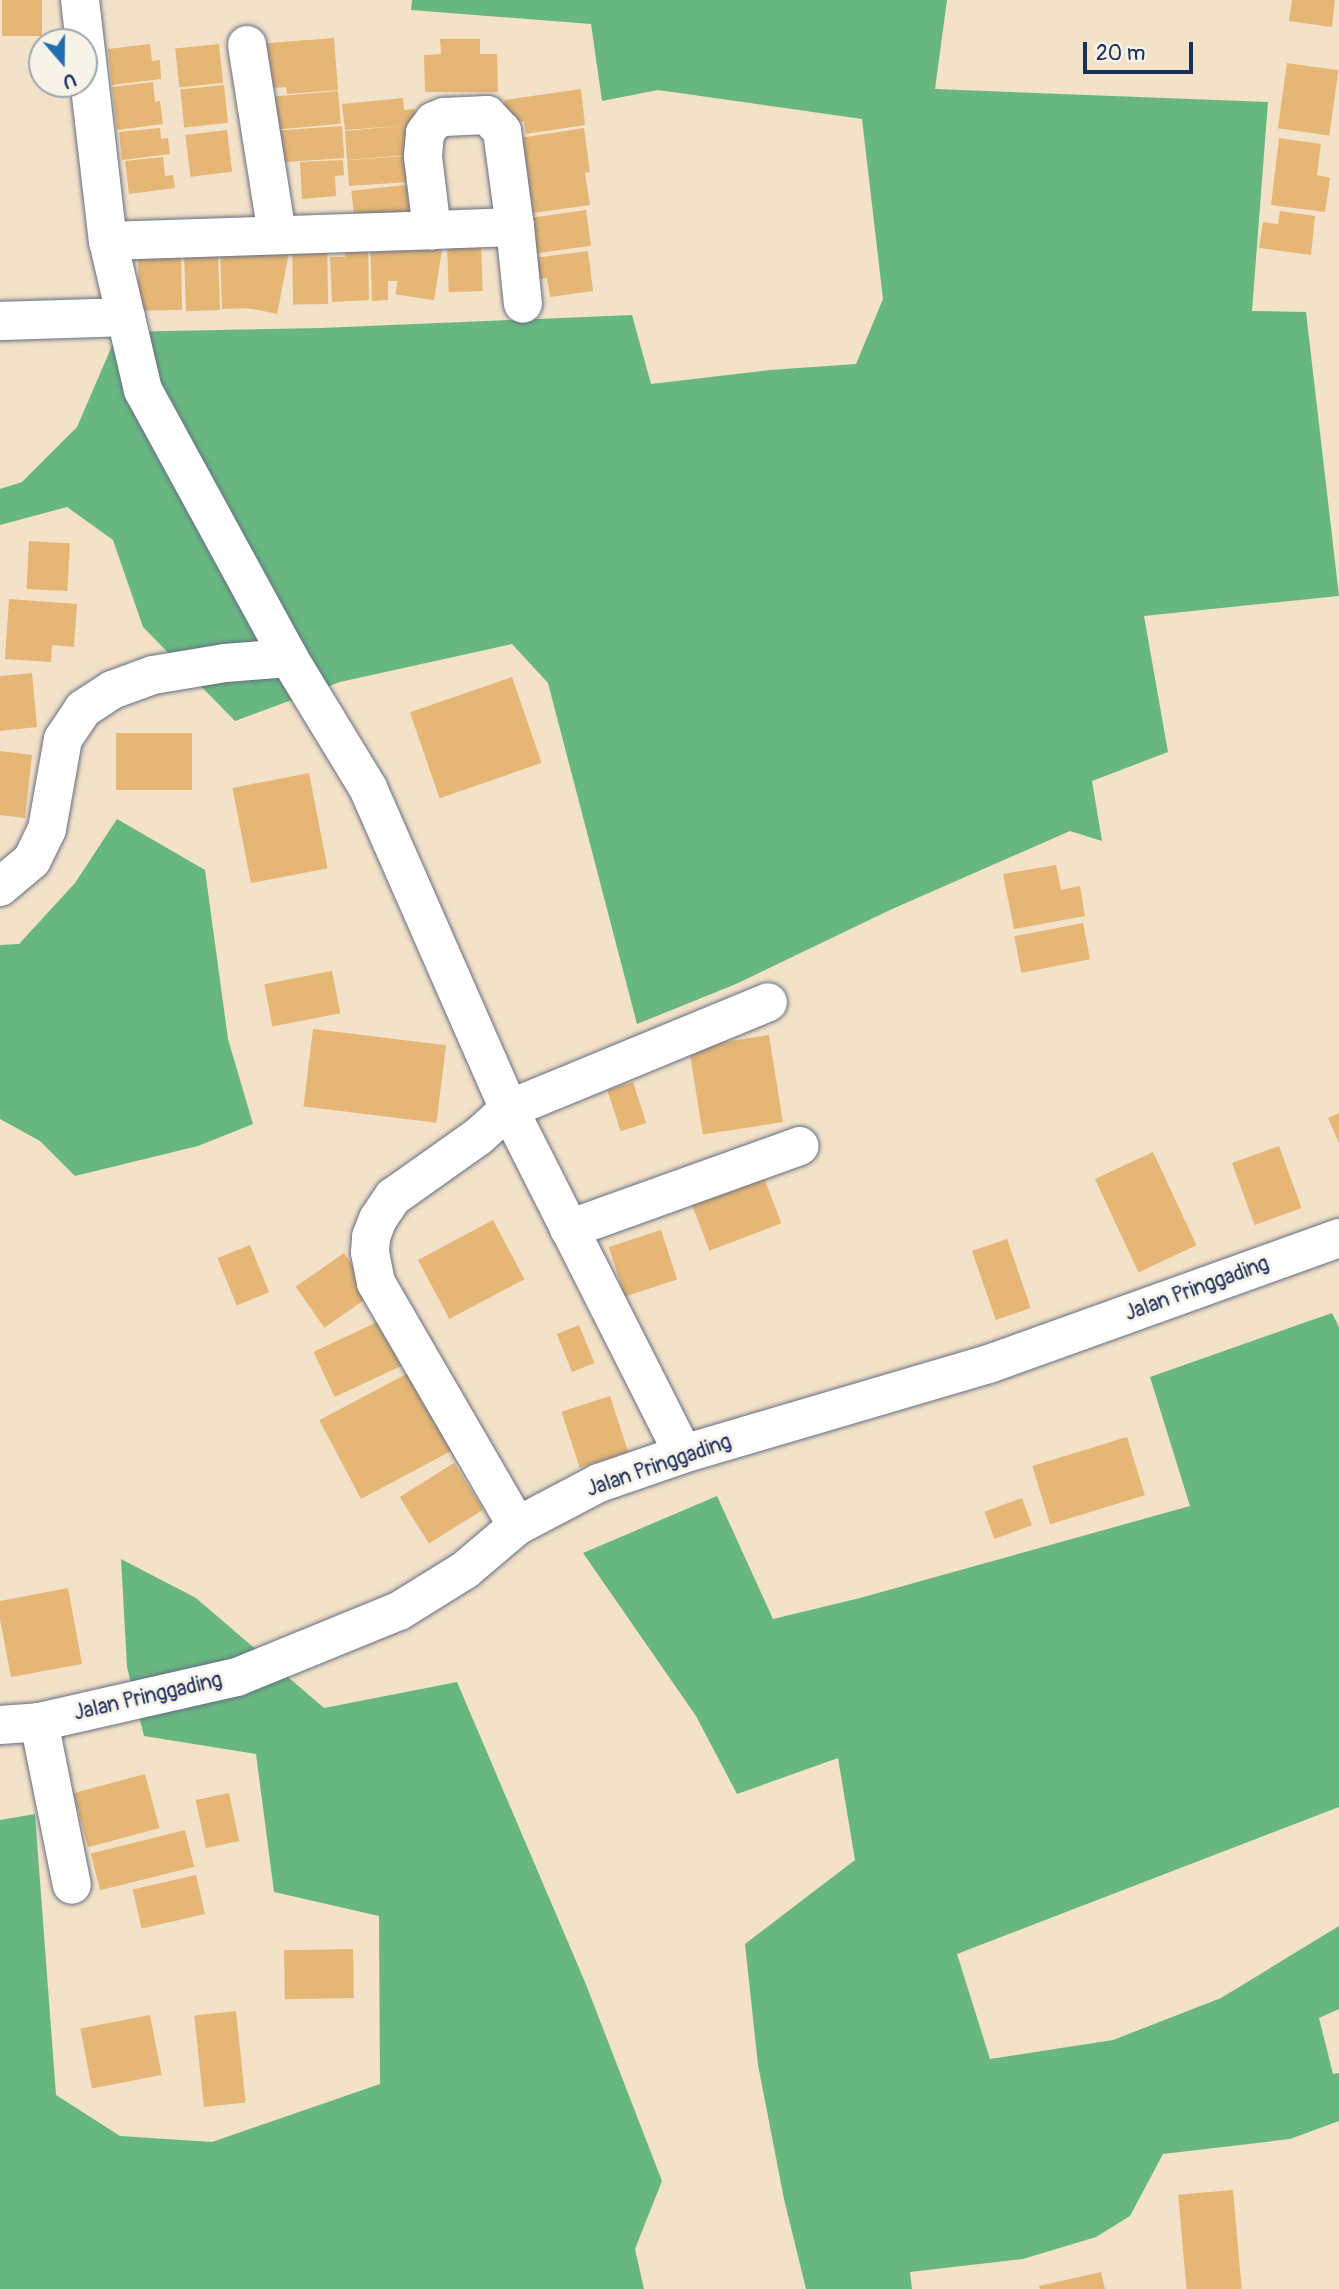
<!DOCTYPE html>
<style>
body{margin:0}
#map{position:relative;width:1339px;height:2289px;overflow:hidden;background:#f3e2c8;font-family:Pangolin,sans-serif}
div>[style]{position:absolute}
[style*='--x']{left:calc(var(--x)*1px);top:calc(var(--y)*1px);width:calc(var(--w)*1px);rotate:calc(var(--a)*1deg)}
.forest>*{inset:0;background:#68b781}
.building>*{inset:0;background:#e5b675;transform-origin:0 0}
.roads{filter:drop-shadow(0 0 2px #676e83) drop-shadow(0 0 2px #676e83)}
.minor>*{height:38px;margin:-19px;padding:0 19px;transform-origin:19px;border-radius:19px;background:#fff}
span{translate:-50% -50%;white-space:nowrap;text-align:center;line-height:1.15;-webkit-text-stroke:6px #f7f3e8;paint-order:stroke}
.street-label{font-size:21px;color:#1b2f5e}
.north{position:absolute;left:28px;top:28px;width:70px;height:70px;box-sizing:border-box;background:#f7f3e8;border:2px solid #9fa5b1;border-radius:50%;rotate:160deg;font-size:19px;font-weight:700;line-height:28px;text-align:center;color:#1b2f5e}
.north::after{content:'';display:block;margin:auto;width:24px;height:32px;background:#1f6fb2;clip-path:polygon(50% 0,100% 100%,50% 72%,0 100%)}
.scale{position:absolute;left:1083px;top:42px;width:110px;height:32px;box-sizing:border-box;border:4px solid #1b2f5e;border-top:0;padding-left:9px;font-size:21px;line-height:24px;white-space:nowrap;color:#1b2f5e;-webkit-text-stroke:5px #f7f3e8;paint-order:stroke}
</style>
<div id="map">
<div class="forest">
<div style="clip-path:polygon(412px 0,947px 0,935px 89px,1268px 102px,1252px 311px,1306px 312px,1339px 596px,1144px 616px,1168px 752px,1092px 781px,1102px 841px,1070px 831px,890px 910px,736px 984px,637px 1024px,548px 683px,512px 644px,340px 682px,235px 721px,143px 627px,113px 540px,67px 507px,0 525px,0 489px,22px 482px,77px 427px,118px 332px,321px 328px,632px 315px,651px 384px,770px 370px,856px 364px,883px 299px,862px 119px,658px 90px,602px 101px,591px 24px,411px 10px)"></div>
<div style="clip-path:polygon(117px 819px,205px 870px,228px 1039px,253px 1124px,198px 1146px,75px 1176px,40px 1141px,0 1119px,0 945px,19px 944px,75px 883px)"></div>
<div style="clip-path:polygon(1332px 1313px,1339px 1327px,1339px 1807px,957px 1954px,990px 2059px,1113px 2040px,1221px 1998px,1339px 1926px,1339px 2009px,1319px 2018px,1333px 2074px,1339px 2073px,1339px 2121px,1290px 2139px,1163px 2154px,1130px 2216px,1096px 2237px,1023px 2259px,910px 2272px,912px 2289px,806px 2289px,784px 2199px,758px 2065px,745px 1944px,855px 1860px,838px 1758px,737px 1794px,696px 1716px,583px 1553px,717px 1496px,773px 1619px,860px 1598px,1190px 1506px,1150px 1377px)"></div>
<div style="clip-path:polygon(121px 1559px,196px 1598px,324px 1708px,457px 1682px,585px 1982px,662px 2181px,635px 2249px,644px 2289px,0 2289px,0 1820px,35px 1814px,56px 2095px,120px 2136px,212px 2142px,380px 2084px,379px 1916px,274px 1892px,256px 1754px,144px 1736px,127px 1667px)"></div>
</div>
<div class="building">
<div style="left:2px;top:0;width:40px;height:36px"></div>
<div style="clip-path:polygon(1292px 0,1335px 0,1332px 27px,1289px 21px)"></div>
<div style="clip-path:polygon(334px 38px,338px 90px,287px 94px,286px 87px,261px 89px,257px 44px)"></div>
<div style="clip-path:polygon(440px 39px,480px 39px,480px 54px,497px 54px,498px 92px,425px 92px,424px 55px,441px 54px)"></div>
<div style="clip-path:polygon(150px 44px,152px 61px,160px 60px,161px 79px,112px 85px,108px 49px)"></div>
<div style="left:219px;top:44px;width:39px;height:44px;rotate:84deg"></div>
<div style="left:1287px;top:63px;width:52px;height:66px;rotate:8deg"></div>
<div style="clip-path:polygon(153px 82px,155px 102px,160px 101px,163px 124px,117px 130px,112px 87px)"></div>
<div style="left:224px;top:85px;width:38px;height:44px;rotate:84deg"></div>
<div style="clip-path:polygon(581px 89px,585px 125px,526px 134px,524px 121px,507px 123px,504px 100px)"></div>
<div style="left:338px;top:91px;width:33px;height:67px;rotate:85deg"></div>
<div style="clip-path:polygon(403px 98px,404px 110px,415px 109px,420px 154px,347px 160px,345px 131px,409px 125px,345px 130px,342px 104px)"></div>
<div style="left:342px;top:126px;width:32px;height:64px;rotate:86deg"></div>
<div style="clip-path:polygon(160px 128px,161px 139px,168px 138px,170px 154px,122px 160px,119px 132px)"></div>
<div style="clip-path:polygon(584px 128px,590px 172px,585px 173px,590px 205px,525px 214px,513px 139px)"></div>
<div style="left:227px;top:130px;width:42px;height:42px;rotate:83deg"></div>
<div style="clip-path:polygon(1279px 138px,1321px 144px,1317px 175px,1330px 178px,1325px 212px,1271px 205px)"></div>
<div style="left:421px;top:155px;width:26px;height:74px;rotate:86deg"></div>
<div style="clip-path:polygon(163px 157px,165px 176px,173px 175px,175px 188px,129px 194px,125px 161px)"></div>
<div style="clip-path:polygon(343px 160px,344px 175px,335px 176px,336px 196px,302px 199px,300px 162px)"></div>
<div style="left:424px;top:183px;width:28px;height:73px;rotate:84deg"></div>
<div style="left:586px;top:210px;width:36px;height:62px;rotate:82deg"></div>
<div style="clip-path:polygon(1280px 211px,1315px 216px,1311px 255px,1259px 248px,1263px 222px,1278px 224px)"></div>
<div style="left:405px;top:234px;width:39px;height:61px;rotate:9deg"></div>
<div style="clip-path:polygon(368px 236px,369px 300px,332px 302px,330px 257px,345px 257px,345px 237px)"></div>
<div style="left:327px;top:238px;width:66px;height:35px;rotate:89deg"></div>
<div style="left:254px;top:239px;width:37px;height:69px;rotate:11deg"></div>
<div style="clip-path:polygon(370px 239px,402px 239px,404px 281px,388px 281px,388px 300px,372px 301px)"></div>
<div style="left:481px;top:243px;width:48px;height:34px;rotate:88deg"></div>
<div style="left:252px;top:248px;width:60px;height:32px;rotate:88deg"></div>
<div style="clip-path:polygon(588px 251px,593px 291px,550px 297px,547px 278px,529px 281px,526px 259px)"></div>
<div style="left:218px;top:253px;width:57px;height:34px;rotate:88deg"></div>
<div style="left:181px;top:254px;width:56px;height:43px;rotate:89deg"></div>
<div style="left:29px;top:541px;width:41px;height:48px;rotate:3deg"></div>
<div style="clip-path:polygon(9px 599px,77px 604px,74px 647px,52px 645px,51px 662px,5px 659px)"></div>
<div style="clip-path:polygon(32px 673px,37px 727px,0 731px,0 676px)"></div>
<div style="left:512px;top:677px;width:91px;height:108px;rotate:71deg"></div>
<div style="left:192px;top:733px;width:57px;height:76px;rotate:90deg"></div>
<div style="clip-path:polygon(0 751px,32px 755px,25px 818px,0 815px)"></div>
<div style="left:309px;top:773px;width:97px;height:78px;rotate:79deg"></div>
<div style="clip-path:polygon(1056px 865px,1061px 890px,1080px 886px,1085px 916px,1014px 929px,1003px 874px)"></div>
<div style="left:1083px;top:923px;width:37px;height:70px;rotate:79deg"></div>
<div style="left:332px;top:971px;width:43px;height:69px;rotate:79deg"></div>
<div style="left:313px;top:1029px;width:134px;height:78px;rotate:7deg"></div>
<div style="left:769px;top:1035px;width:88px;height:81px;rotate:81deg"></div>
<div style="left:633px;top:1082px;width:43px;height:27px;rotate:72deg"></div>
<div style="clip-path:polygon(1339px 1113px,1339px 1143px,1328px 1118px)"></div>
<div style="left:1279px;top:1146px;width:66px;height:50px;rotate:70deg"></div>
<div style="left:1153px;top:1152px;width:103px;height:64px;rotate:65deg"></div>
<div style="left:761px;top:1170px;width:57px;height:77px;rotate:69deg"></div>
<div style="left:493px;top:1220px;width:67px;height:85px;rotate:62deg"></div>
<div style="left:661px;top:1230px;width:52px;height:55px;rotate:72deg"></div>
<div style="left:1007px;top:1239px;width:73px;height:37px;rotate:71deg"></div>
<div style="left:250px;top:1245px;width:51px;height:35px;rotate:68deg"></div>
<div style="left:344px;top:1253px;width:50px;height:59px;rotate:55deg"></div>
<div style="left:386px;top:1318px;width:50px;height:80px;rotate:65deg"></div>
<div style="left:579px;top:1325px;width:41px;height:24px;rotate:68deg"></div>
<div style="left:412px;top:1371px;width:89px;height:105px;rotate:62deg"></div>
<div style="left:610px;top:1396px;width:59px;height:51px;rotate:72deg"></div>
<div style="left:1127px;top:1437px;width:61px;height:99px;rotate:73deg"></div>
<div style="left:454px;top:1463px;width:55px;height:64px;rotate:58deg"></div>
<div style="left:1022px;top:1498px;width:29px;height:40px;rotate:70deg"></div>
<div style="clip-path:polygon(68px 1588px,82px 1664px,11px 1677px,0 1619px,0 1601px)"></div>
<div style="left:145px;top:1774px;width:56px;height:74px;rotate:75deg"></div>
<div style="left:229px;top:1793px;width:49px;height:34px;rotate:78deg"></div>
<div style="left:185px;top:1830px;width:38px;height:97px;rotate:76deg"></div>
<div style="left:196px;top:1875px;width:40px;height:65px;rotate:77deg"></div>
<div style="left:353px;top:1949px;width:49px;height:69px;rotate:89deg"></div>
<div style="left:236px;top:2011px;width:92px;height:42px;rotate:84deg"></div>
<div style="left:150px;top:2015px;width:61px;height:71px;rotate:79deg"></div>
<div style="left:1233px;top:2190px;width:99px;height:55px;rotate:85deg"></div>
<div style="clip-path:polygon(1101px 2272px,1105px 2289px,1040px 2289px,1039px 2286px)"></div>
</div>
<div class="roads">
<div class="minor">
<div style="--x:80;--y:0;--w:243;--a:83.4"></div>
<div style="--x:108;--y:241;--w:153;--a:76.8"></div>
<div style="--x:143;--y:390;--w:305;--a:61.4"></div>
<div style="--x:289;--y:658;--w:152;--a:58.7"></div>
<div style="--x:368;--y:788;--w:351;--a:66.3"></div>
<div style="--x:509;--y:1109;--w:386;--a:63.2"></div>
<div style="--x:247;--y:45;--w:192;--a:81"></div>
<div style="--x:515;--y:227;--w:77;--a:84.1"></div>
<div style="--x:108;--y:241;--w:324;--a:-1.9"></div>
<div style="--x:432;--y:230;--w:83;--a:-2.1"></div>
<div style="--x:515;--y:227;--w:97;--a:-97.7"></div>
<div style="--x:502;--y:131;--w:22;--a:-133"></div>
<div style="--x:487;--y:115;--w:43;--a:177.3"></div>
<div style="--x:444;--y:117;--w:11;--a:158"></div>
<div style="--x:434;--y:121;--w:15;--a:127"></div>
<div style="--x:425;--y:133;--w:24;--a:95"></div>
<div style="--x:423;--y:157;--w:74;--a:83"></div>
<div style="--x:0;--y:321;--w:126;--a:-1.8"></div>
<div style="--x:0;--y:887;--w:42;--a:-40.2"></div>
<div style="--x:32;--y:860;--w:34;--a:-64"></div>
<div style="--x:47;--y:829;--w:91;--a:-79.9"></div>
<div style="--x:63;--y:739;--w:36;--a:-56"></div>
<div style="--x:83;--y:709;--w:35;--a:-33"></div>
<div style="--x:112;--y:690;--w:44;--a:-20.1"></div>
<div style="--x:153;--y:675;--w:73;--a:-9.5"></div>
<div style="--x:225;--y:663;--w:64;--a:-4.5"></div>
<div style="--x:569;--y:1229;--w:245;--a:-19.8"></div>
<div style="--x:517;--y:1526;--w:281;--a:-120.1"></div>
<div style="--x:376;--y:1283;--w:31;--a:-101"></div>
<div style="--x:370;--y:1253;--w:16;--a:-86"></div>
<div style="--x:371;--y:1237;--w:19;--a:-69"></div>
<div style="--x:378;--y:1219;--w:27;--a:-56"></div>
<div style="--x:393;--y:1197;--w:105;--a:-35.3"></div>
<div style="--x:479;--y:1136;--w:40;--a:-42"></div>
<div style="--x:509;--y:1109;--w:280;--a:-22.4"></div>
<div style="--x:39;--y:1722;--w:166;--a:78.6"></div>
<div style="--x:0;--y:1725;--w:39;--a:-4"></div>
<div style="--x:39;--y:1722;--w:203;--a:-12.8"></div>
<div style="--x:237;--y:1677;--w:175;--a:-22.2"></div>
<div style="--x:399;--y:1611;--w:78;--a:-31.8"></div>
<div style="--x:465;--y:1570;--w:68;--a:-40.2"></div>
<div style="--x:517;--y:1526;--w:93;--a:-27.7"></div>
<div style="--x:599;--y:1483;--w:89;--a:-19"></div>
<div style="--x:683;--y:1454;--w:319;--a:-16.4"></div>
<div style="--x:989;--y:1364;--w:372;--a:-19.8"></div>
</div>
</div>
<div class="street-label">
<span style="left:1197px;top:1289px;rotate:-20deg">Jalan Pringgading</span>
<span style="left:659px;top:1466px;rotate:-19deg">Jalan Pringgading</span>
<span style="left:148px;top:1697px;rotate:-13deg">Jalan Pringgading</span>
</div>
<div class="north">U</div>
<div class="scale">20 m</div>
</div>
